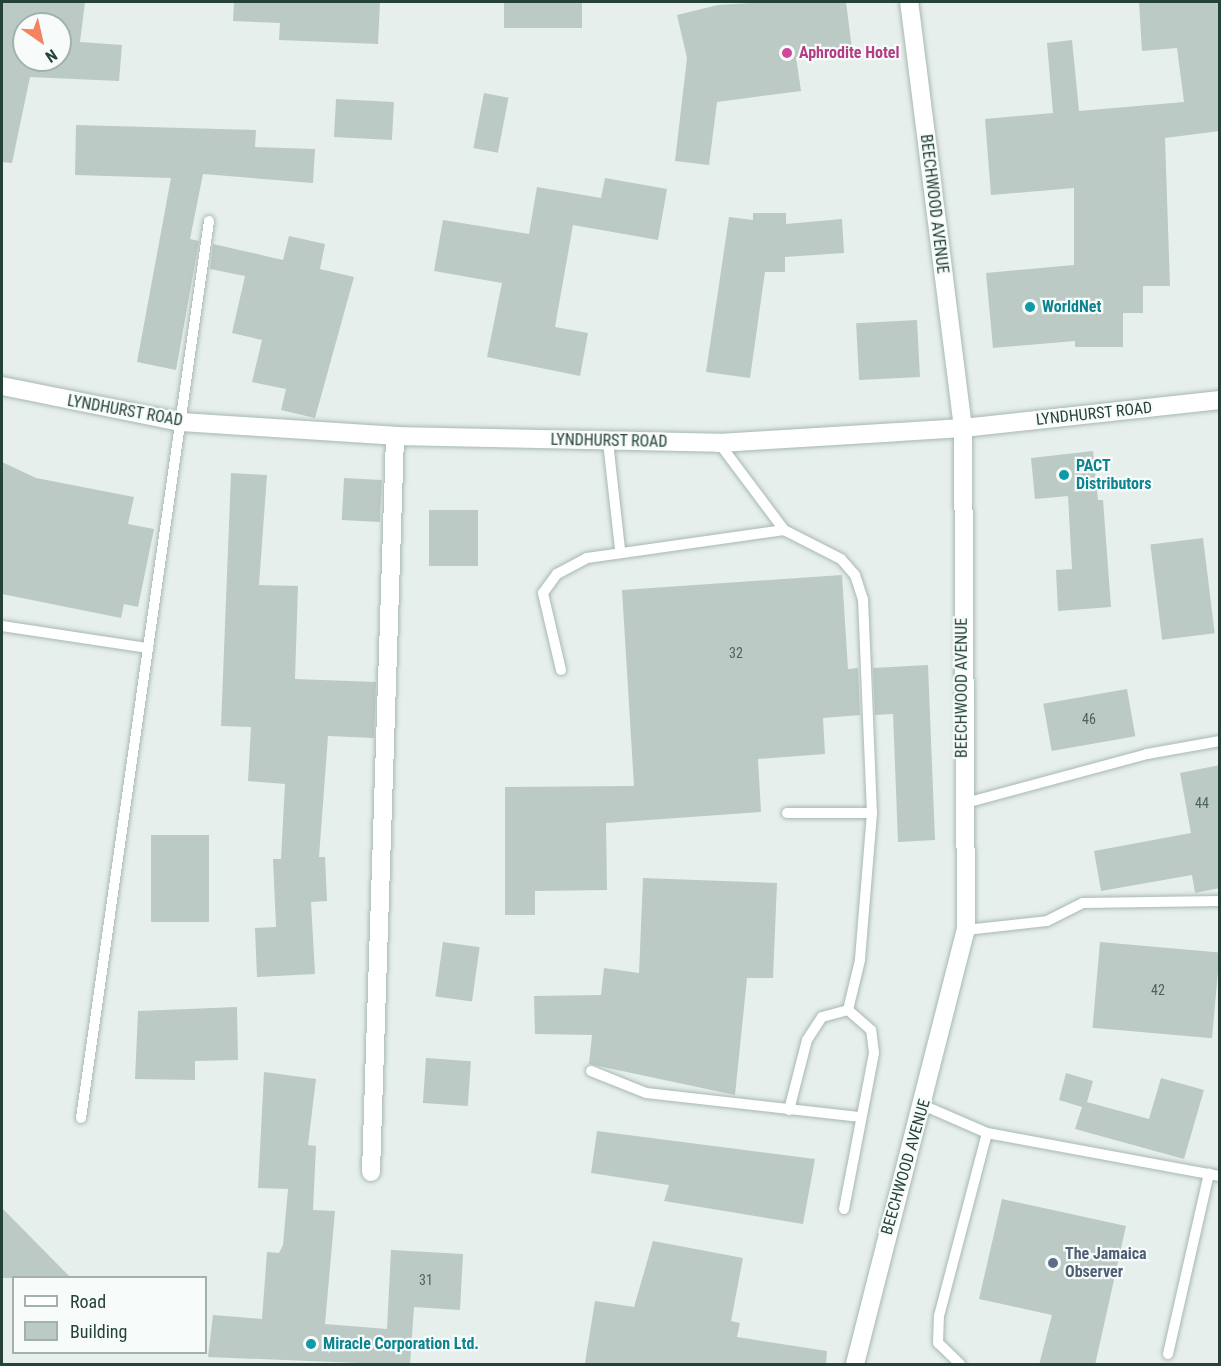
<!DOCTYPE html>
<style>
body{margin:0}
#map{position:relative;width:1221px;height:1366px;overflow:hidden;background:#e6efeb;font-family:"Roboto Condensed",sans-serif}
div>[style]{position:absolute}
[style*='--x']{left:calc(var(--x)*1px);top:calc(var(--y)*1px);width:calc(var(--w)*1px);rotate:calc(var(--a)*1deg)}
.building>*{inset:0;background:#bbcac4;transform-origin:0 0}
.roads{filter:drop-shadow(0 0 2px #a8b8b2) drop-shadow(0 0 2px #a8b8b2)}
.lane>*{height:10px;margin:-5px;padding:0 5px;transform-origin:5px;border-radius:5px;background:#fff}
.street>*{height:18px;margin:-9px;padding:0 9px;transform-origin:9px;border-radius:9px;background:#fff}
.secondary>*{height:18px;margin:-9px;padding:0 9px;transform-origin:9px;border-radius:9px;background:#fff}
.dots>*{width:16px;height:16px;translate:-50% -50%;box-sizing:border-box;border:3px solid #f7fbf9;border-radius:50%}
span{translate:-50% -50%;white-space:nowrap;text-align:center;line-height:1.15;-webkit-text-stroke:4.5px #f7fbf9;paint-order:stroke}
.number-label{font-size:14px;color:#4a645c}
.number-label span{-webkit-text-stroke-width:0}
.hotel-label{font-size:16px;color:#b23c85;font-weight:700}
.left{translate:0 -50%;text-align:left}
.street-label{font-size:16px;color:#24423a}
.culture-label{font-size:16px;color:#0d838f;font-weight:700}
.service-label{font-size:16px;color:#4e5e75;font-weight:700}
.frame{position:absolute;inset:0;border:3px solid #24423a;pointer-events:none}
.legend{position:absolute;left:12px;top:1276px;width:195px;height:78px;box-sizing:border-box;background:#f7fbf9;border:2px solid #a3b1ad;margin:0;padding:8px 10px;list-style:none;font-size:18px;color:#24423a}
.legend li{display:flex;align-items:center;gap:12px;height:30px}
.legend b{width:30px;border:2px solid #a3b1ad}
.north{position:absolute;left:12px;top:12px;width:60px;height:60px;box-sizing:border-box;background:#f7fbf9;border:2px solid #a3b1ad;border-radius:50%;rotate:146deg;font-size:16px;font-weight:700;line-height:24px;text-align:center;color:#24423a}
.north::after{content:'';display:block;margin:auto;width:21px;height:27px;background:#f4845f;clip-path:polygon(50% 0,100% 100%,50% 72%,0 100%)}
</style>
<div id="map">
<div class="building">
<div style="clip-path:polygon(evenodd,2px 2px,85px 2px,80px 42px,122px 45px,119px 81px,30px 77px,12px 163px,2px 162px,2px 2px,24px 24px,60px 24px,60px 60px,24px 60px,24px 24px)"></div>
<div style="clip-path:polygon(234px 2px,380px 2px,378px 44px,279px 40px,280px 23px,233px 21px)"></div>
<div style="left:504px;top:2px;width:78px;height:26px"></div>
<div style="clip-path:polygon(769px 2px,846px 2px,852px 49px,796px 57px,801px 91px,717px 102px,709px 165px,675px 161px,687px 58px,677px 15px,718px 5px)"></div>
<div style="clip-path:polygon(1139px 2px,1220px 2px,1220px 131px,1165px 138px,1170px 286px,1143px 286px,1143px 313px,1123px 313px,1123px 347px,1075px 347px,1075px 341px,993px 348px,986px 273px,1074px 265px,1074px 188px,991px 195px,985px 119px,1053px 113px,1047px 43px,1072px 40px,1079px 111px,1184px 102px,1177px 48px,1142px 51px)"></div>
<div style="left:484px;top:93px;width:25px;height:56px;rotate:11deg"></div>
<div style="left:336px;top:99px;width:58px;height:38px;rotate:3deg"></div>
<div style="clip-path:polygon(76px 125px,256px 130px,255px 147px,315px 149px,313px 183px,203px 174px,190px 239px,199px 241px,176px 370px,137px 362px,171px 178px,75px 175px)"></div>
<div style="clip-path:polygon(605px 178px,667px 189px,658px 240px,573px 225px,555px 327px,588px 333px,580px 376px,487px 357px,502px 283px,434px 271px,443px 220px,529px 234px,537px 187px,601px 198px)"></div>
<div style="clip-path:polygon(753px 213px,786px 213px,786px 224px,842px 219px,844px 253px,785px 257px,785px 272px,765px 272px,750px 378px,706px 372px,729px 217px,753px 220px)"></div>
<div style="clip-path:polygon(289px 236px,325px 244px,320px 269px,354px 277px,315px 418px,281px 410px,286px 389px,252px 382px,262px 340px,232px 333px,245px 276px,210px 269px,213px 244px,283px 260px)"></div>
<div style="left:917px;top:320px;width:57px;height:61px;rotate:87deg"></div>
<div style="clip-path:polygon(1093px 451px,1098px 500px,1103px 500px,1111px 607px,1058px 611px,1056px 570px,1072px 569px,1068px 496px,1035px 499px,1031px 458px)"></div>
<div style="clip-path:polygon(2px 462px,36px 478px,134px 497px,128px 524px,154px 529px,138px 607px,124px 604px,121px 618px,2px 594px)"></div>
<div style="clip-path:polygon(231px 473px,267px 475px,259px 585px,298px 586px,295px 679px,376px 682px,374px 738px,328px 736px,319px 857px,325px 857px,327px 901px,311px 902px,315px 974px,257px 977px,255px 928px,276px 927px,273px 859px,281px 859px,285px 784px,248px 781px,251px 727px,221px 726px)"></div>
<div style="left:344px;top:478px;width:38px;height:42px;rotate:3deg"></div>
<div style="left:429px;top:510px;width:49px;height:56px"></div>
<div style="left:1203px;top:538px;width:96px;height:53px;rotate:83deg"></div>
<div style="clip-path:polygon(842px 575px,848px 669px,858px 668px,860px 715px,823px 718px,825px 754px,758px 759px,761px 812px,606px 823px,607px 890px,535px 891px,535px 915px,505px 915px,505px 787px,634px 786px,622px 590px)"></div>
<div style="clip-path:polygon(928px 665px,935px 840px,898px 842px,893px 714px,875px 715px,873px 668px)"></div>
<div style="left:1127px;top:689px;width:48px;height:85px;rotate:80deg"></div>
<div style="clip-path:polygon(1220px 765px,1220px 888px,1195px 893px,1192px 875px,1101px 891px,1094px 851px,1191px 833px,1180px 773px)"></div>
<div style="left:151px;top:835px;width:58px;height:87px"></div>
<div style="clip-path:polygon(643px 878px,777px 883px,773px 978px,747px 978px,735px 1095px,589px 1064px,592px 1035px,535px 1034px,534px 996px,601px 995px,604px 968px,639px 973px)"></div>
<div style="left:443px;top:942px;width:37px;height:55px;rotate:8deg"></div>
<div style="left:1100px;top:942px;width:120px;height:86px;rotate:5deg"></div>
<div style="clip-path:polygon(237px 1007px,238px 1060px,195px 1061px,195px 1080px,135px 1079px,138px 1011px)"></div>
<div style="left:426px;top:1058px;width:45px;height:45px;rotate:4deg"></div>
<div style="clip-path:polygon(264px 1072px,316px 1079px,308px 1145px,316px 1146px,313px 1210px,335px 1211px,325px 1324px,387px 1329px,391px 1250px,463px 1254px,460px 1310px,414px 1307px,410px 1365px,208px 1357px,213px 1315px,262px 1319px,267px 1252px,279px 1253px,283px 1245px,288px 1189px,258px 1188px)"></div>
<div style="clip-path:polygon(1066px 1073px,1093px 1081px,1087px 1102px,1149px 1119px,1161px 1078px,1204px 1090px,1184px 1159px,1075px 1129px,1082px 1107px,1059px 1100px)"></div>
<div style="clip-path:polygon(597px 1131px,815px 1159px,803px 1224px,664px 1201px,669px 1185px,591px 1173px)"></div>
<div style="clip-path:polygon(1002px 1199px,1126px 1226px,1095px 1365px,1039px 1365px,1052px 1315px,979px 1299px)"></div>
<div style="clip-path:polygon(2px 1208px,71px 1278px,2px 1278px)"></div>
<div style="clip-path:polygon(653px 1241px,743px 1258px,731px 1321px,740px 1323px,737px 1337px,827px 1351px,826px 1365px,585px 1363px,595px 1301px,634px 1307px)"></div>
</div>
<div class="roads">
<div class="lane">
<div style="--x:608;--y:442;--w:108;--a:83.6"></div>
<div style="--x:719;--y:443;--w:109;--a:53.2"></div>
<div style="--x:2;--y:626;--w:148;--a:8.6"></div>
<div style="--x:561;--y:670;--w:79;--a:-103.2"></div>
<div style="--x:543;--y:593;--w:24;--a:-54"></div>
<div style="--x:557;--y:574;--w:34;--a:-28"></div>
<div style="--x:587;--y:558;--w:199;--a:-8.1"></div>
<div style="--x:784;--y:530;--w:64;--a:27"></div>
<div style="--x:841;--y:559;--w:21;--a:49"></div>
<div style="--x:855;--y:575;--w:25;--a:72"></div>
<div style="--x:863;--y:599;--w:214;--a:87.6"></div>
<div style="--x:872;--y:813;--w:147;--a:94.7"></div>
<div style="--x:860;--y:960;--w:51;--a:103.5"></div>
<div style="--x:962;--y:804;--w:192;--a:-15.1"></div>
<div style="--x:1147;--y:754;--w:74;--a:-10.1"></div>
<div style="--x:787;--y:813;--w:85;--a:0"></div>
<div style="--x:966;--y:930;--w:81;--a:-6.3"></div>
<div style="--x:1047;--y:921;--w:40;--a:-26.6"></div>
<div style="--x:1083;--y:903;--w:137;--a:-0.8"></div>
<div style="--x:591;--y:1071;--w:59;--a:21.8"></div>
<div style="--x:646;--y:1093;--w:214;--a:6.4"></div>
<div style="--x:925;--y:1106;--w:68;--a:23.5"></div>
<div style="--x:987;--y:1133;--w:237;--a:10.5"></div>
<div style="--x:789;--y:1110;--w:72;--a:-75.6"></div>
<div style="--x:807;--y:1040;--w:27;--a:-57"></div>
<div style="--x:822;--y:1017;--w:27;--a:-15"></div>
<div style="--x:81;--y:1118;--w:906;--a:-81.88"></div>
<div style="--x:844;--y:1209;--w:159;--a:-79.1"></div>
<div style="--x:874;--y:1053;--w:23;--a:-97"></div>
<div style="--x:871;--y:1030;--w:30;--a:-139"></div>
<div style="--x:1168;--y:1354;--w:185;--a:-77.2"></div>
<div style="--x:960;--y:1364;--w:30;--a:-136"></div>
<div style="--x:938;--y:1343;--w:27;--a:-88"></div>
<div style="--x:939;--y:1316;--w:189;--a:-75.3"></div>
</div>
<div class="street">
<div style="--x:371;--y:1172;--w:736;--a:-88.13"></div>
</div>
<div class="secondary">
<div style="--x:2;--y:386;--w:183;--a:11.4"></div>
<div style="--x:181;--y:422;--w:214;--a:3.7"></div>
<div style="--x:395;--y:436;--w:324;--a:1.2"></div>
<div style="--x:719;--y:443;--w:244;--a:-3.5"></div>
<div style="--x:963;--y:428;--w:259;--a:-6.2"></div>
<div style="--x:855;--y:1364;--w:448;--a:-75.7"></div>
<div style="--x:966;--y:930;--w:502;--a:-90.34"></div>
<div style="--x:963;--y:428;--w:429;--a:-97.2"></div>
</div>
</div>
<div class="dots">
<div style="left:787px;top:53px;background:#d1479c"></div>
<div style="left:1030px;top:307px;background:#0f9aa8"></div>
<div style="left:1064px;top:475px;background:#0f9aa8"></div>
<div style="left:1053px;top:1263px;background:#5c6f8a"></div>
<div style="left:311px;top:1344px;background:#0f9aa8"></div>
</div>
<div class="number-label">
<span style="left:736px;top:653px">32</span>
<span style="left:1089px;top:719px">46</span>
<span style="left:1202px;top:803px">44</span>
<span style="left:1158px;top:990px">42</span>
<span style="left:426px;top:1280px">31</span>
</div>
<div class="hotel-label">
<span class="left" style="left:799px;top:53px">Aphrodite Hotel</span>
</div>
<div class="street-label">
<span style="left:934px;top:204px;rotate:83deg">BEECHWOOD AVENUE</span>
<span style="left:125px;top:411px;rotate:10deg">LYNDHURST ROAD</span>
<span style="left:1094px;top:414px;rotate:-6deg">LYNDHURST ROAD</span>
<span style="left:609px;top:441px;rotate:1deg">LYNDHURST ROAD</span>
<span style="left:962px;top:688px;rotate:-90deg">BEECHWOOD AVENUE</span>
<span style="left:906px;top:1167px;rotate:-74deg">BEECHWOOD AVENUE</span>
</div>
<div class="culture-label">
<span class="left" style="left:1042px;top:307px">WorldNet</span>
<span class="left" style="left:1076px;top:475px">PACT<br>Distributors</span>
<span class="left" style="left:323px;top:1344px">Miracle Corporation Ltd.</span>
</div>
<div class="service-label">
<span class="left" style="left:1065px;top:1263px">The Jamaica<br>Observer</span>
</div>
<div class="frame"></div>
<ul class="legend">
<li><b style="height:8px;background:#fff"></b>Road</li>
<li><b style="height:16px;background:#bbcac4"></b>Building</li>
</ul>
<div class="north">N</div>
</div>
